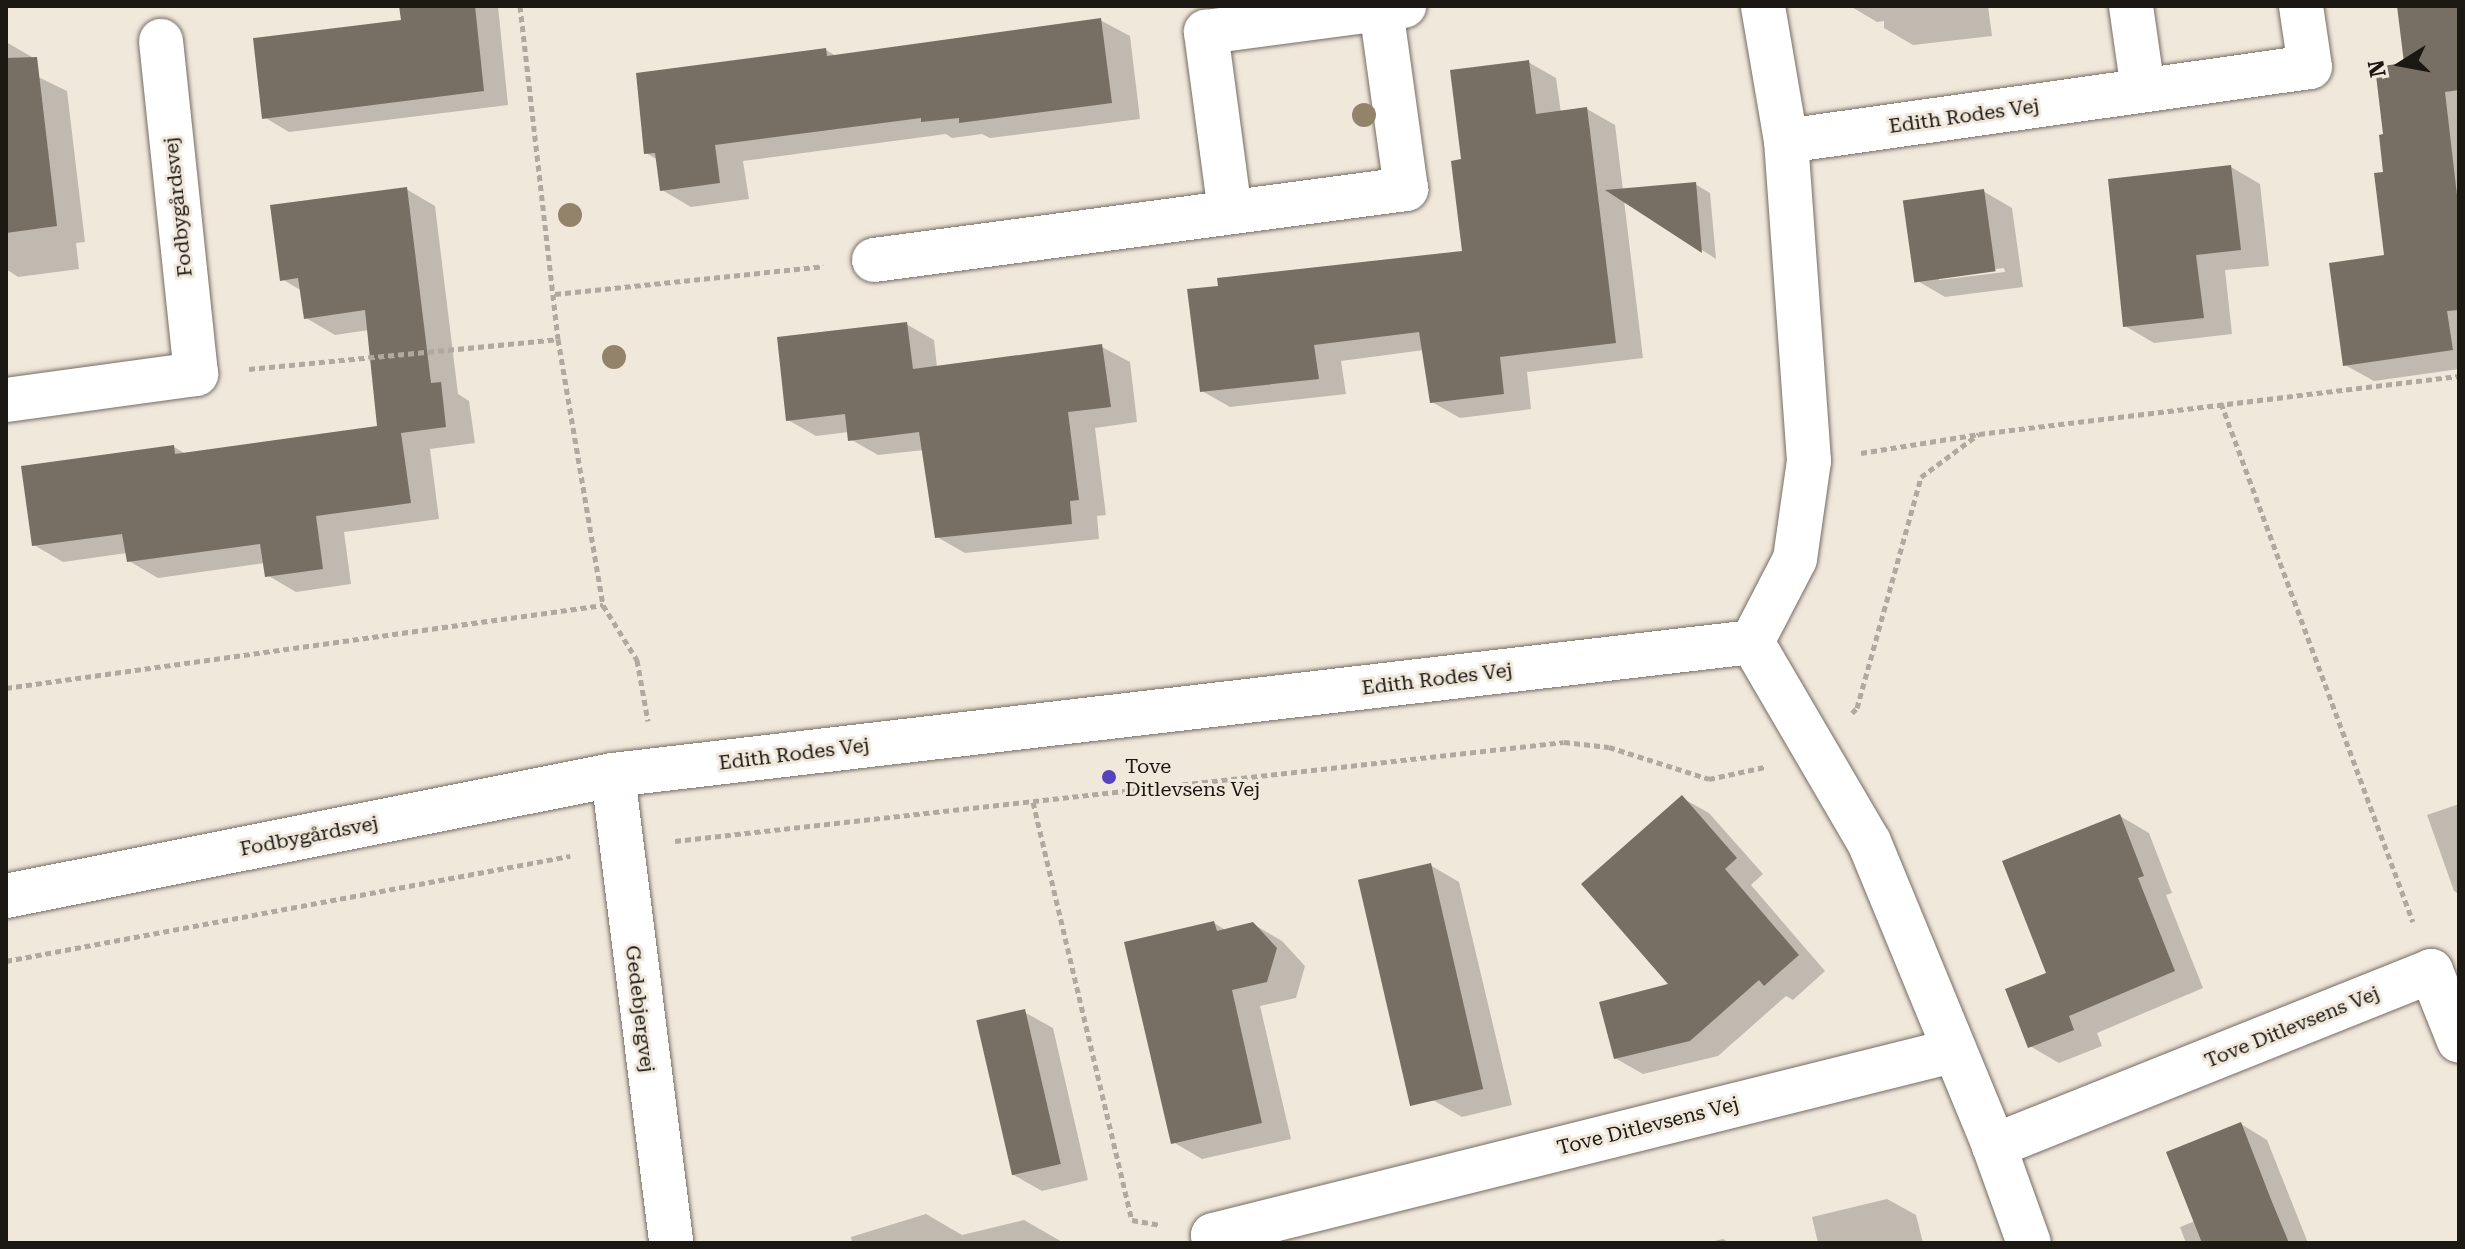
<!DOCTYPE html>
<meta charset="utf-8">
<style>
body{margin:0}
#map{position:relative;width:2465px;height:1249px;overflow:hidden;background:#f1e8dc;font-family:"Roboto Serif",serif}
div>[style]{position:absolute}
[style*='--x']{left:calc(var(--x)*1px);top:calc(var(--y)*1px);width:calc(var(--w)*1px);rotate:calc(var(--a)*1deg)}
.shadow>*{inset:0;background:#0003}
.building>*{inset:0;background:#776e64;transform-origin:0 0}
.path>*{height:5px;margin-top:-2.5px;transform-origin:0;background:repeating-linear-gradient(90deg,#b0a99f 0 6px,transparent 0 10px)}
.roads{filter:drop-shadow(0 0 2px #756c62) drop-shadow(0 0 2px #756c62)}
.minor>*{height:44px;margin:-22px;padding:0 22px;transform-origin:22px;border-radius:22px;background:#fff}
.trees>*{width:24px;height:24px;margin:-12px;border-radius:50%;background:#94836b}
.dots>*{width:22px;height:22px;translate:-50% -50%;box-sizing:border-box;border:4px solid #f1e8dc;border-radius:50%}
span{translate:-50% -50%;white-space:nowrap;text-align:center;line-height:1.15;-webkit-text-stroke:6px #f1e8dc;paint-order:stroke}
.street-label{font-size:20px;color:#1b1713}
.poi-label{font-size:20px;color:#1b1713}
.left{translate:0 -50%;text-align:left}
.frame{position:absolute;inset:0;border:8px solid #1b1713;pointer-events:none}
.north{position:absolute;left:2361px;top:24px;width:80px;height:80px;-webkit-text-stroke:6px #f1e8dc;paint-order:stroke;rotate:259deg;font-size:22px;font-weight:700;line-height:32px;text-align:center;color:#1b1713}
.north::after{content:'';display:block;margin:auto;width:28px;height:36px;background:#1b1713;clip-path:polygon(50% 0,100% 100%,50% 72%,0 100%)}
</style>
<div id="map">
<div class="shadow">
<div style="clip-path:polygon(401px 6px,498px 6px,508px 105px,289px 132px,264px 117px,403px 22px)"></div>
<div style="clip-path:polygon(1850px 6px,1988px 6px,1992px 36px,1913px 45px,1884px 28px,1884px 21px,1877px 22px)"></div>
<div style="clip-path:polygon(2399px 6px,2459px 6px,2459px 369px,2374px 381px,2345px 365px,2386px 257px,2386px 136px,2407px 64px)"></div>
<div style="clip-path:polygon(1100px 20px,1130px 36px,1140px 119px,990px 138px,982px 134px,952px 138px,946px 134px,743px 161px,749px 199px,691px 207px,662px 190px,658px 160px,646px 153px,826px 50px,836px 56px)"></div>
<div style="clip-path:polygon(6px 42px,32px 57px,34px 75px,67px 91px,85px 242px,76px 243px,79px 269px,18px 277px,6px 269px)"></div>
<div style="clip-path:polygon(1528px 62px,1556px 78px,1561px 113px,1587px 109px,1615px 125px,1623px 190px,1695px 184px,1710px 193px,1716px 259px,1624px 200px,1643px 358px,1527px 372px,1531px 409px,1460px 418px,1432px 402px,1424px 350px,1341px 361px,1346px 394px,1230px 407px,1202px 391px,1464px 253px,1464px 161px)"></div>
<div style="clip-path:polygon(2231px 167px,2260px 184px,2269px 266px,2225px 270px,2232px 334px,2154px 343px,2125px 326px)"></div>
<div style="clip-path:polygon(406px 189px,435px 206px,458px 394px,469px 401px,475px 443px,430px 449px,439px 519px,344px 532px,351px 584px,296px 592px,267px 575px,265px 563px,158px 578px,129px 561px,127px 553px,63px 562px,34px 545px,174px 447px,186px 454px,379px 427px,369px 330px,335px 335px,306px 318px,302px 291px,282px 279px)"></div>
<div style="clip-path:polygon(evenodd,1983px 191px,2012px 208px,2023px 287px,1945px 297px,1916px 280px,1983px 191px,2004px 268px,2005px 272px,1939px 280px,1939px 276px,2004px 268px)"></div>
<div style="clip-path:polygon(906px 324px,934px 340px,937px 367px,1102px 347px,1130px 362px,1137px 422px,1095px 428px,1106px 515px,1097px 516px,1099px 539px,965px 553px,937px 537px,924px 450px,878px 455px,850px 439px,849px 432px,816px 436px,788px 420px)"></div>
<div style="clip-path:polygon(1682px 798px,1709px 813px,1763px 874px,1751px 885px,1825px 971px,1793px 1000px,1786px 996px,1718px 1056px,1643px 1074px,1615px 1058px,1672px 985px)"></div>
<div style="clip-path:polygon(2459px 804px,2459px 894px,2454px 891px,2427px 815px)"></div>
<div style="clip-path:polygon(2120px 816px,2149px 833px,2172px 893px,2166px 895px,2203px 988px,2097px 1033px,2102px 1046px,2059px 1063px,2030px 1046px,2049px 974px)"></div>
<div style="clip-path:polygon(1430px 865px,1459px 882px,1512px 1105px,1462px 1117px,1433px 1100px)"></div>
<div style="clip-path:polygon(1214px 923px,1227px 931px,1253px 924px,1282px 941px,1305px 966px,1296px 998px,1260px 1006px,1291px 1139px,1202px 1159px,1173px 1142px)"></div>
<div style="clip-path:polygon(1024px 1012px,1053px 1028px,1088px 1180px,1042px 1191px,1012px 1174px)"></div>
<div style="clip-path:polygon(2241px 1124px,2267px 1140px,2308px 1243px,2186px 1243px,2180px 1227px,2195px 1221px)"></div>
<div style="clip-path:polygon(1887px 1199px,1916px 1215px,1923px 1243px,1818px 1243px,1812px 1217px)"></div>
<div style="clip-path:polygon(926px 1214px,962px 1235px,1024px 1220px,1064px 1243px,852px 1243px,851px 1237px)"></div>
<div style="clip-path:polygon(1723px 1239px,1730px 1243px,1706px 1243px)"></div>
</div>
<div class="building">
<div style="clip-path:polygon(399px 6px,475px 6px,484px 91px,262px 119px,253px 38px,401px 20px)"></div>
<div style="clip-path:polygon(2397px 6px,2459px 6px,2459px 90px,2445px 92px,2459px 212px,2459px 310px,2447px 311px,2453px 350px,2343px 366px,2329px 263px,2384px 255px,2374px 173px,2383px 172px,2379px 135px,2383px 134px,2375px 67px,2404px 63px)"></div>
<div style="clip-path:polygon(1101px 18px,1112px 103px,959px 123px,959px 118px,921px 122px,921px 118px,715px 145px,720px 183px,660px 191px,655px 153px,644px 154px,636px 73px,826px 48px,827px 56px)"></div>
<div style="clip-path:polygon(37px 57px,57px 226px,6px 233px,6px 58px)"></div>
<div style="clip-path:polygon(1529px 60px,1536px 114px,1587px 107px,1616px 343px,1500px 357px,1504px 394px,1430px 403px,1419px 332px,1314px 345px,1319px 379px,1200px 392px,1187px 289px,1218px 286px,1217px 278px,1462px 251px,1451px 161px,1461px 159px,1450px 70px)"></div>
<div style="clip-path:polygon(2231px 165px,2241px 250px,2196px 255px,2204px 318px,2123px 327px,2108px 179px)"></div>
<div style="clip-path:polygon(1696px 182px,1702px 253px,1605px 190px)"></div>
<div style="clip-path:polygon(407px 187px,431px 383px,441px 382px,446px 427px,401px 433px,411px 503px,316px 516px,323px 569px,265px 577px,260px 544px,127px 562px,122px 534px,32px 546px,21px 466px,174px 445px,175px 454px,377px 426px,365px 310px,304px 319px,298px 278px,280px 281px,270px 205px)"></div>
<div style="left:1984px;top:189px;width:83px;height:82px;rotate:82deg"></div>
<div style="clip-path:polygon(907px 322px,913px 369px,1102px 344px,1111px 407px,1068px 412px,1079px 500px,1070px 501px,1072px 524px,935px 538px,919px 432px,848px 441px,845px 414px,786px 421px,777px 337px)"></div>
<div style="clip-path:polygon(1682px 795px,1737px 858px,1725px 869px,1799px 955px,1764px 986px,1759px 980px,1690px 1041px,1614px 1059px,1599px 1002px,1668px 984px,1581px 884px)"></div>
<div style="clip-path:polygon(2120px 814px,2144px 876px,2138px 878px,2175px 971px,2069px 1016px,2074px 1030px,2028px 1048px,2005px 989px,2046px 973px,2002px 861px)"></div>
<div style="left:1431px;top:863px;width:232px;height:75px;rotate:77deg"></div>
<div style="clip-path:polygon(1214px 921px,1217px 931px,1253px 922px,1277px 948px,1267px 982px,1232px 990px,1262px 1123px,1171px 1144px,1124px 942px)"></div>
<div style="left:1025px;top:1009px;width:159px;height:50px;rotate:77deg"></div>
<div style="clip-path:polygon(2241px 1122px,2272px 1202px,2289px 1243px,2202px 1243px,2166px 1152px)"></div>
</div>
<div class="path">
<div style="--x:520;--y:6;--w:335;--a:83.5"></div>
<div style="--x:558;--y:339;--w:270;--a:80.4"></div>
<div style="--x:603;--y:605;--w:65;--a:58.3"></div>
<div style="--x:637;--y:660;--w:62;--a:79.8"></div>
<div style="--x:555;--y:294;--w:270;--a:-5.9"></div>
<div style="--x:249;--y:369;--w:310;--a:-5.5"></div>
<div style="--x:2221;--y:403;--w:553;--a:69.7"></div>
<div style="--x:1861;--y:453;--w:120;--a:-9.1"></div>
<div style="--x:1979;--y:434;--w:483;--a:-6.9"></div>
<div style="--x:6;--y:688;--w:603;--a:-7.92"></div>
<div style="--x:1852;--y:713;--w:7;--a:-45"></div>
<div style="--x:1857;--y:708;--w:240;--a:-74.5"></div>
<div style="--x:1921;--y:477;--w:72;--a:-36.6"></div>
<div style="--x:1033;--y:802;--w:430;--a:76.7"></div>
<div style="--x:1132;--y:1220;--w:29;--a:10"></div>
<div style="--x:675;--y:841;--w:894;--a:-6.35"></div>
<div style="--x:1564;--y:742;--w:45;--a:6.3"></div>
<div style="--x:1609;--y:747;--w:105;--a:17.7"></div>
<div style="--x:1709;--y:779;--w:57;--a:-12.1"></div>
<div style="--x:6;--y:961;--w:574;--a:-10.55"></div>
</div>
<div class="roads">
<div class="minor">
<div style="--x:2131;--y:6;--w:85;--a:81.9"></div>
<div style="--x:1786;--y:141;--w:529;--a:-8.04"></div>
<div style="--x:2310;--y:67;--w:62;--a:-98.4"></div>
<div style="--x:1230;--y:212;--w:182;--a:-97.6"></div>
<div style="--x:1206;--y:32;--w:200;--a:-7.5"></div>
<div style="--x:874;--y:260;--w:537;--a:-7.6"></div>
<div style="--x:1406;--y:189;--w:182;--a:-97.9"></div>
<div style="--x:6;--y:400;--w:192;--a:-7.8"></div>
<div style="--x:196;--y:374;--w:335;--a:-96"></div>
<div style="--x:1752;--y:642;--w:232;--a:59.7"></div>
<div style="--x:1869;--y:842;--w:329;--a:67.6"></div>
<div style="--x:1994;--y:1146;--w:103;--a:70.2"></div>
<div style="--x:613;--y:775;--w:472;--a:82.9"></div>
<div style="--x:6;--y:896;--w:619;--a:-11.27"></div>
<div style="--x:613;--y:775;--w:1147;--a:-6.66"></div>
<div style="--x:1752;--y:642;--w:93;--a:-62.6"></div>
<div style="--x:1795;--y:559;--w:99;--a:-81.9"></div>
<div style="--x:1809;--y:461;--w:321;--a:-94.1"></div>
<div style="--x:1786;--y:141;--w:137;--a:-99.7"></div>
<div style="--x:1994;--y:1146;--w:471;--a:-21.8"></div>
<div style="--x:2431;--y:971;--w:75;--a:68.2"></div>
<div style="--x:1215;--y:1243;--w:8;--a:-104"></div>
<div style="--x:1213;--y:1235;--w:762;--a:-13.98"></div>
</div>
</div>
<div class="trees">
<div style="left:1364px;top:115px"></div>
<div style="left:570px;top:215px"></div>
<div style="left:614px;top:357px"></div>
</div>
<div class="dots">
<div style="left:1109px;top:777px;background:#5644bc"></div>
</div>
<div class="street-label">
<span style="left:1964px;top:116px;rotate:-8deg">Edith Rodes Vej</span>
<span style="left:178px;top:207px;rotate:-96deg">Fodbygårdsvej</span>
<span style="left:1437px;top:679px;rotate:-7deg">Edith Rodes Vej</span>
<span style="left:794px;top:754px;rotate:-7deg">Edith Rodes Vej</span>
<span style="left:309px;top:836px;rotate:-11deg">Fodbygårdsvej</span>
<span style="left:640px;top:1009px;rotate:83deg">Gedebjergvej</span>
<span style="left:2292px;top:1027px;rotate:-22deg">Tove Ditlevsens Vej</span>
<span style="left:1648px;top:1126px;rotate:-14deg">Tove Ditlevsens Vej</span>
</div>
<div class="poi-label">
<span class="left" style="left:1125px;top:778px">Tove<br>Ditlevsens Vej</span>
</div>
<div class="frame"></div>
<div class="north">N</div>
</div>
